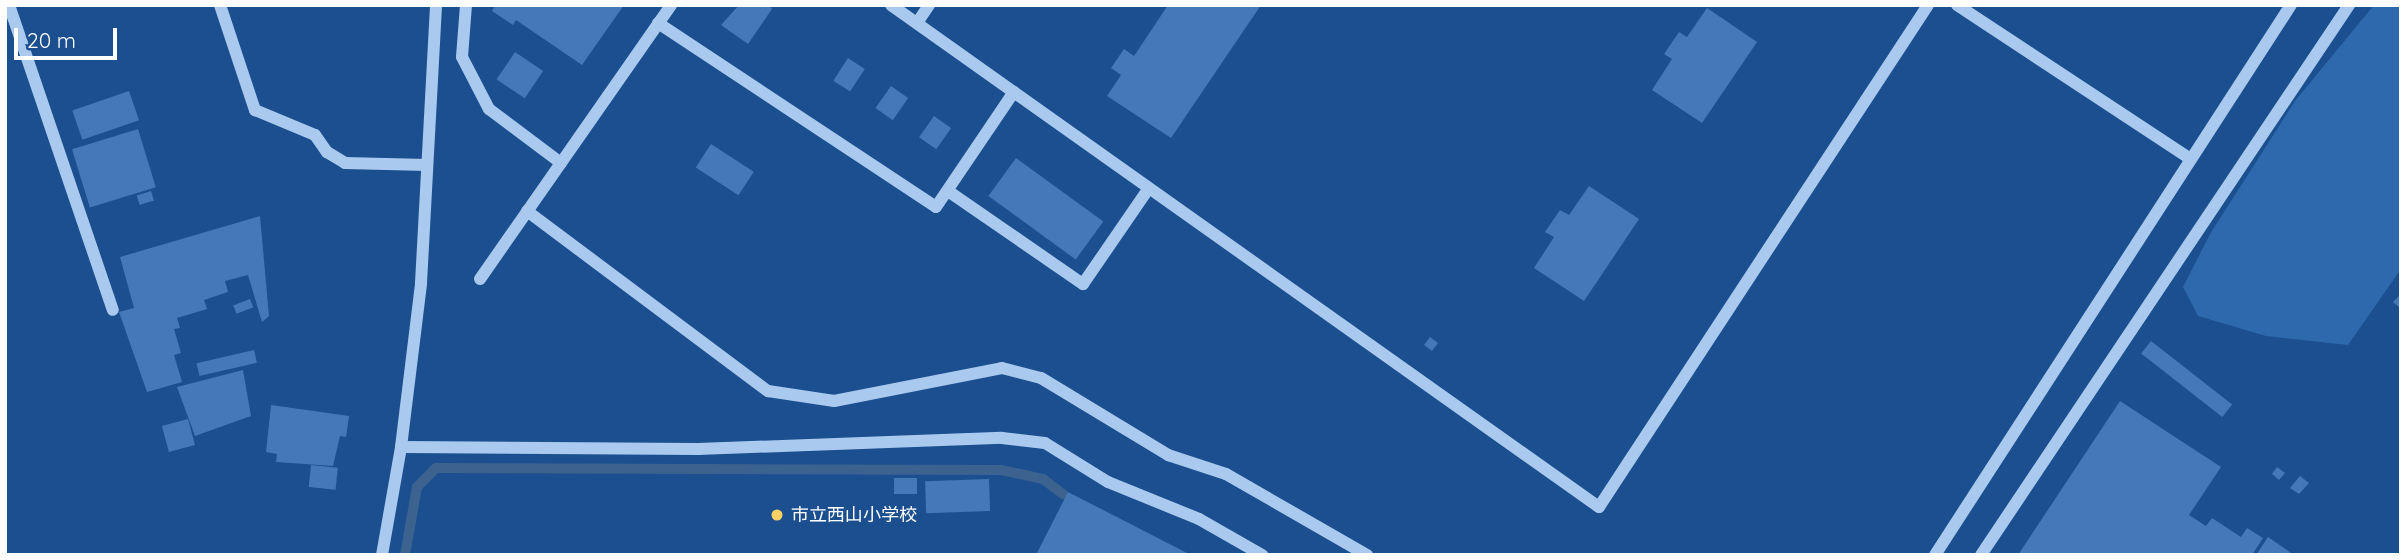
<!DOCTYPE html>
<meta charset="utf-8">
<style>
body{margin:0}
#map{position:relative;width:2406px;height:560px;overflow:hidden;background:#1b4f8f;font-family:Quicksand,"Noto Sans JP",sans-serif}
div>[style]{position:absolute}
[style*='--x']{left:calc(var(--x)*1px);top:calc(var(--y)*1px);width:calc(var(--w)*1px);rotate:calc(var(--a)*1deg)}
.green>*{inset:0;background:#2e69ad}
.stream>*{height:10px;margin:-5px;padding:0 5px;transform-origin:5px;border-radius:5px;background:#3c6290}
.building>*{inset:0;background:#4478b7;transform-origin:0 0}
.minor>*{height:12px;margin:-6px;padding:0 6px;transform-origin:6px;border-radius:6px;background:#a9c9ee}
.dots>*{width:19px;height:19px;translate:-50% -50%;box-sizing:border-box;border:4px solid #1b4f8f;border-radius:50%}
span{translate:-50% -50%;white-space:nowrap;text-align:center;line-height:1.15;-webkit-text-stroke:7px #1b4f8f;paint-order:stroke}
.poi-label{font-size:18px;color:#fff}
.left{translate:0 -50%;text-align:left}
.frame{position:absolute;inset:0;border:7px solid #fff;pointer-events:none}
.scale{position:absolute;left:14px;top:28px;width:103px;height:32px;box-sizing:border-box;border:4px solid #fff;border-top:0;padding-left:9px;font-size:21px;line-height:24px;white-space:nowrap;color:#fff;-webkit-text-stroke:5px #1b4f8f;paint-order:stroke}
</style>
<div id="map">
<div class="green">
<div style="clip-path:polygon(2374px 5px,2401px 5px,2401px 269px,2348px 345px,2266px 336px,2198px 316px,2183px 287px,2210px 234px,2295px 101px)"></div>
</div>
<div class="stream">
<div style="--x:405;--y:555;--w:69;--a:-80"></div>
<div style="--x:417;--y:487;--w:27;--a:-45"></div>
<div style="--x:436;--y:468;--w:565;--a:0.2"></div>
<div style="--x:1001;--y:470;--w:43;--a:12.1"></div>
<div style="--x:1043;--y:479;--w:25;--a:37"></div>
</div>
<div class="building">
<div style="clip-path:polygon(495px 5px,624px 5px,582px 65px,516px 20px,513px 25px,492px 11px)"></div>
<div style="clip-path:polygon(739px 5px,769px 5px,772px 9px,748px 44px,721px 25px)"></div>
<div style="clip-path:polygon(1168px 5px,1261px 5px,1171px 138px,1107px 96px,1121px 75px,1111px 68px,1124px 49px,1134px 56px)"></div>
<div style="clip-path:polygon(1707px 8px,1757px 42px,1702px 123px,1652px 90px,1672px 59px,1664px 54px,1679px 32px,1687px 37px)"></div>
<div style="left:515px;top:52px;width:34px;height:33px;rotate:34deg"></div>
<div style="left:848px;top:58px;width:20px;height:27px;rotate:33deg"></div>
<div style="left:891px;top:86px;width:21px;height:27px;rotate:35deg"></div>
<div style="left:129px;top:91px;width:31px;height:60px;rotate:71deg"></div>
<div style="left:934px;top:116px;width:21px;height:26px;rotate:35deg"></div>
<div style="left:138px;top:129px;width:61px;height:69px;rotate:73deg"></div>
<div style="left:711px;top:144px;width:51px;height:28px;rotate:33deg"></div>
<div style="left:1016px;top:158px;width:108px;height:47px;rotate:36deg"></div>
<div style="clip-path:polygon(1589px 186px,1639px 219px,1584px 301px,1534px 268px,1554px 237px,1545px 232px,1560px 210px,1569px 215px)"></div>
<div style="left:151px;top:191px;width:10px;height:15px;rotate:73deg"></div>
<div style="clip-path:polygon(260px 216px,269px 316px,262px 322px,248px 275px,225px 281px,228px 292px,204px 300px,207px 309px,177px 318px,180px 328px,174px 329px,181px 353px,174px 355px,182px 382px,147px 392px,119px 312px,134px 308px,120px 257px)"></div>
<div style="clip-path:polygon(2401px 294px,2401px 309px,2393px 302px)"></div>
<div style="left:250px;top:299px;width:9px;height:18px;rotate:69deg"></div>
<div style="left:1430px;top:337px;width:10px;height:10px;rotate:37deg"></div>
<div style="left:2151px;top:341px;width:103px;height:16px;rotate:38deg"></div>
<div style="left:254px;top:350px;width:13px;height:59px;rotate:77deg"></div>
<div style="clip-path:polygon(243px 370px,251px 416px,195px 436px,177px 387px)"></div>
<div style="clip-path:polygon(2120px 401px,2221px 467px,2189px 515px,2206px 526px,2212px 518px,2241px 537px,2247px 528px,2263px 538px,2252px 555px,2018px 555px)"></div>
<div style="clip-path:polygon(271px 405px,349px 416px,346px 437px,340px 436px,333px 466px,276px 462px,277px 454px,266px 452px)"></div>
<div style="left:188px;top:419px;width:27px;height:27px;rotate:75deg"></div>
<div style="left:311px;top:465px;width:27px;height:22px;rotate:6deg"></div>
<div style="clip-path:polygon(2277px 467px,2285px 473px,2279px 480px,2272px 474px)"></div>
<div style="clip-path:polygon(2300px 476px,2309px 483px,2299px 494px,2290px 488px)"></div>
<div style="left:894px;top:478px;width:23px;height:16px"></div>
<div style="left:989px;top:479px;width:32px;height:64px;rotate:88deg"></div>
<div style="clip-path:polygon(1068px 492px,1191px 555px,1036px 555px)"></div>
<div style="clip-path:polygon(2268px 537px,2294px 555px,2256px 555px)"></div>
</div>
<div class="minor">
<div style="--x:9;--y:5;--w:322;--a:71.2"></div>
<div style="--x:220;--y:5;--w:111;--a:71.6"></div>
<div style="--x:255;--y:110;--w:65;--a:22.6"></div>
<div style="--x:315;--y:135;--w:21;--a:55"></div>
<div style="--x:327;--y:152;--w:21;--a:31"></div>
<div style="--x:345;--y:163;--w:82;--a:1.4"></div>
<div style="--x:466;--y:5;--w:52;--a:94.4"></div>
<div style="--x:462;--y:57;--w:59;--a:62.6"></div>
<div style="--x:489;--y:109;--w:90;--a:36.9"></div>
<div style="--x:891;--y:5;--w:868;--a:35.34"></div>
<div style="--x:1599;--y:507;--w:600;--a:-56.76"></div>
<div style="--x:1957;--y:5;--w:278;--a:33.4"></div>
<div style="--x:658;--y:23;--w:333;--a:33.5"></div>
<div style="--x:936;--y:207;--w:139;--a:-55.9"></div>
<div style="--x:917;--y:23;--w:22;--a:-56"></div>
<div style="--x:948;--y:191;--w:164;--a:34.6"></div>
<div style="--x:1083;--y:284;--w:116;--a:-55.5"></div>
<div style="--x:527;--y:211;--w:301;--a:36.8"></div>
<div style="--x:768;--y:391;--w:67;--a:8.6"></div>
<div style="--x:834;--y:401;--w:171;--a:-11.1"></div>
<div style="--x:1002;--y:368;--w:40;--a:14.4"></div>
<div style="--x:1041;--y:378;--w:149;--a:31.2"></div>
<div style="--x:1168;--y:455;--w:61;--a:18.1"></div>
<div style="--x:1226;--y:474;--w:163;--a:29.9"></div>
<div style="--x:480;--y:279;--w:334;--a:-55.1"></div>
<div style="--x:401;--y:447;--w:297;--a:0.4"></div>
<div style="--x:698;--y:449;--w:304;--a:-2.1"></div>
<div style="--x:1002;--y:438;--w:43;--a:6.6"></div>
<div style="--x:1045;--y:443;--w:74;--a:31.8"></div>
<div style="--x:1108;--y:482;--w:98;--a:22.1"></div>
<div style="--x:1199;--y:519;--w:73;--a:29.7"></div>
<div style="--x:382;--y:555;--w:110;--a:-80"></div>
<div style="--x:401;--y:447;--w:165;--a:-83"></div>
<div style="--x:421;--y:283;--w:278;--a:-86.9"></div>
<div style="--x:1935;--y:555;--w:655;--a:-57.09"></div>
<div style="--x:1981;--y:555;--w:662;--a:-56.21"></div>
</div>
<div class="dots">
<div style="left:777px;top:515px;background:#ffd166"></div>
</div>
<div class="poi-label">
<span class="left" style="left:791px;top:515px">市立西山小学校</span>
</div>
<div class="frame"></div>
<div class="scale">20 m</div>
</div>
